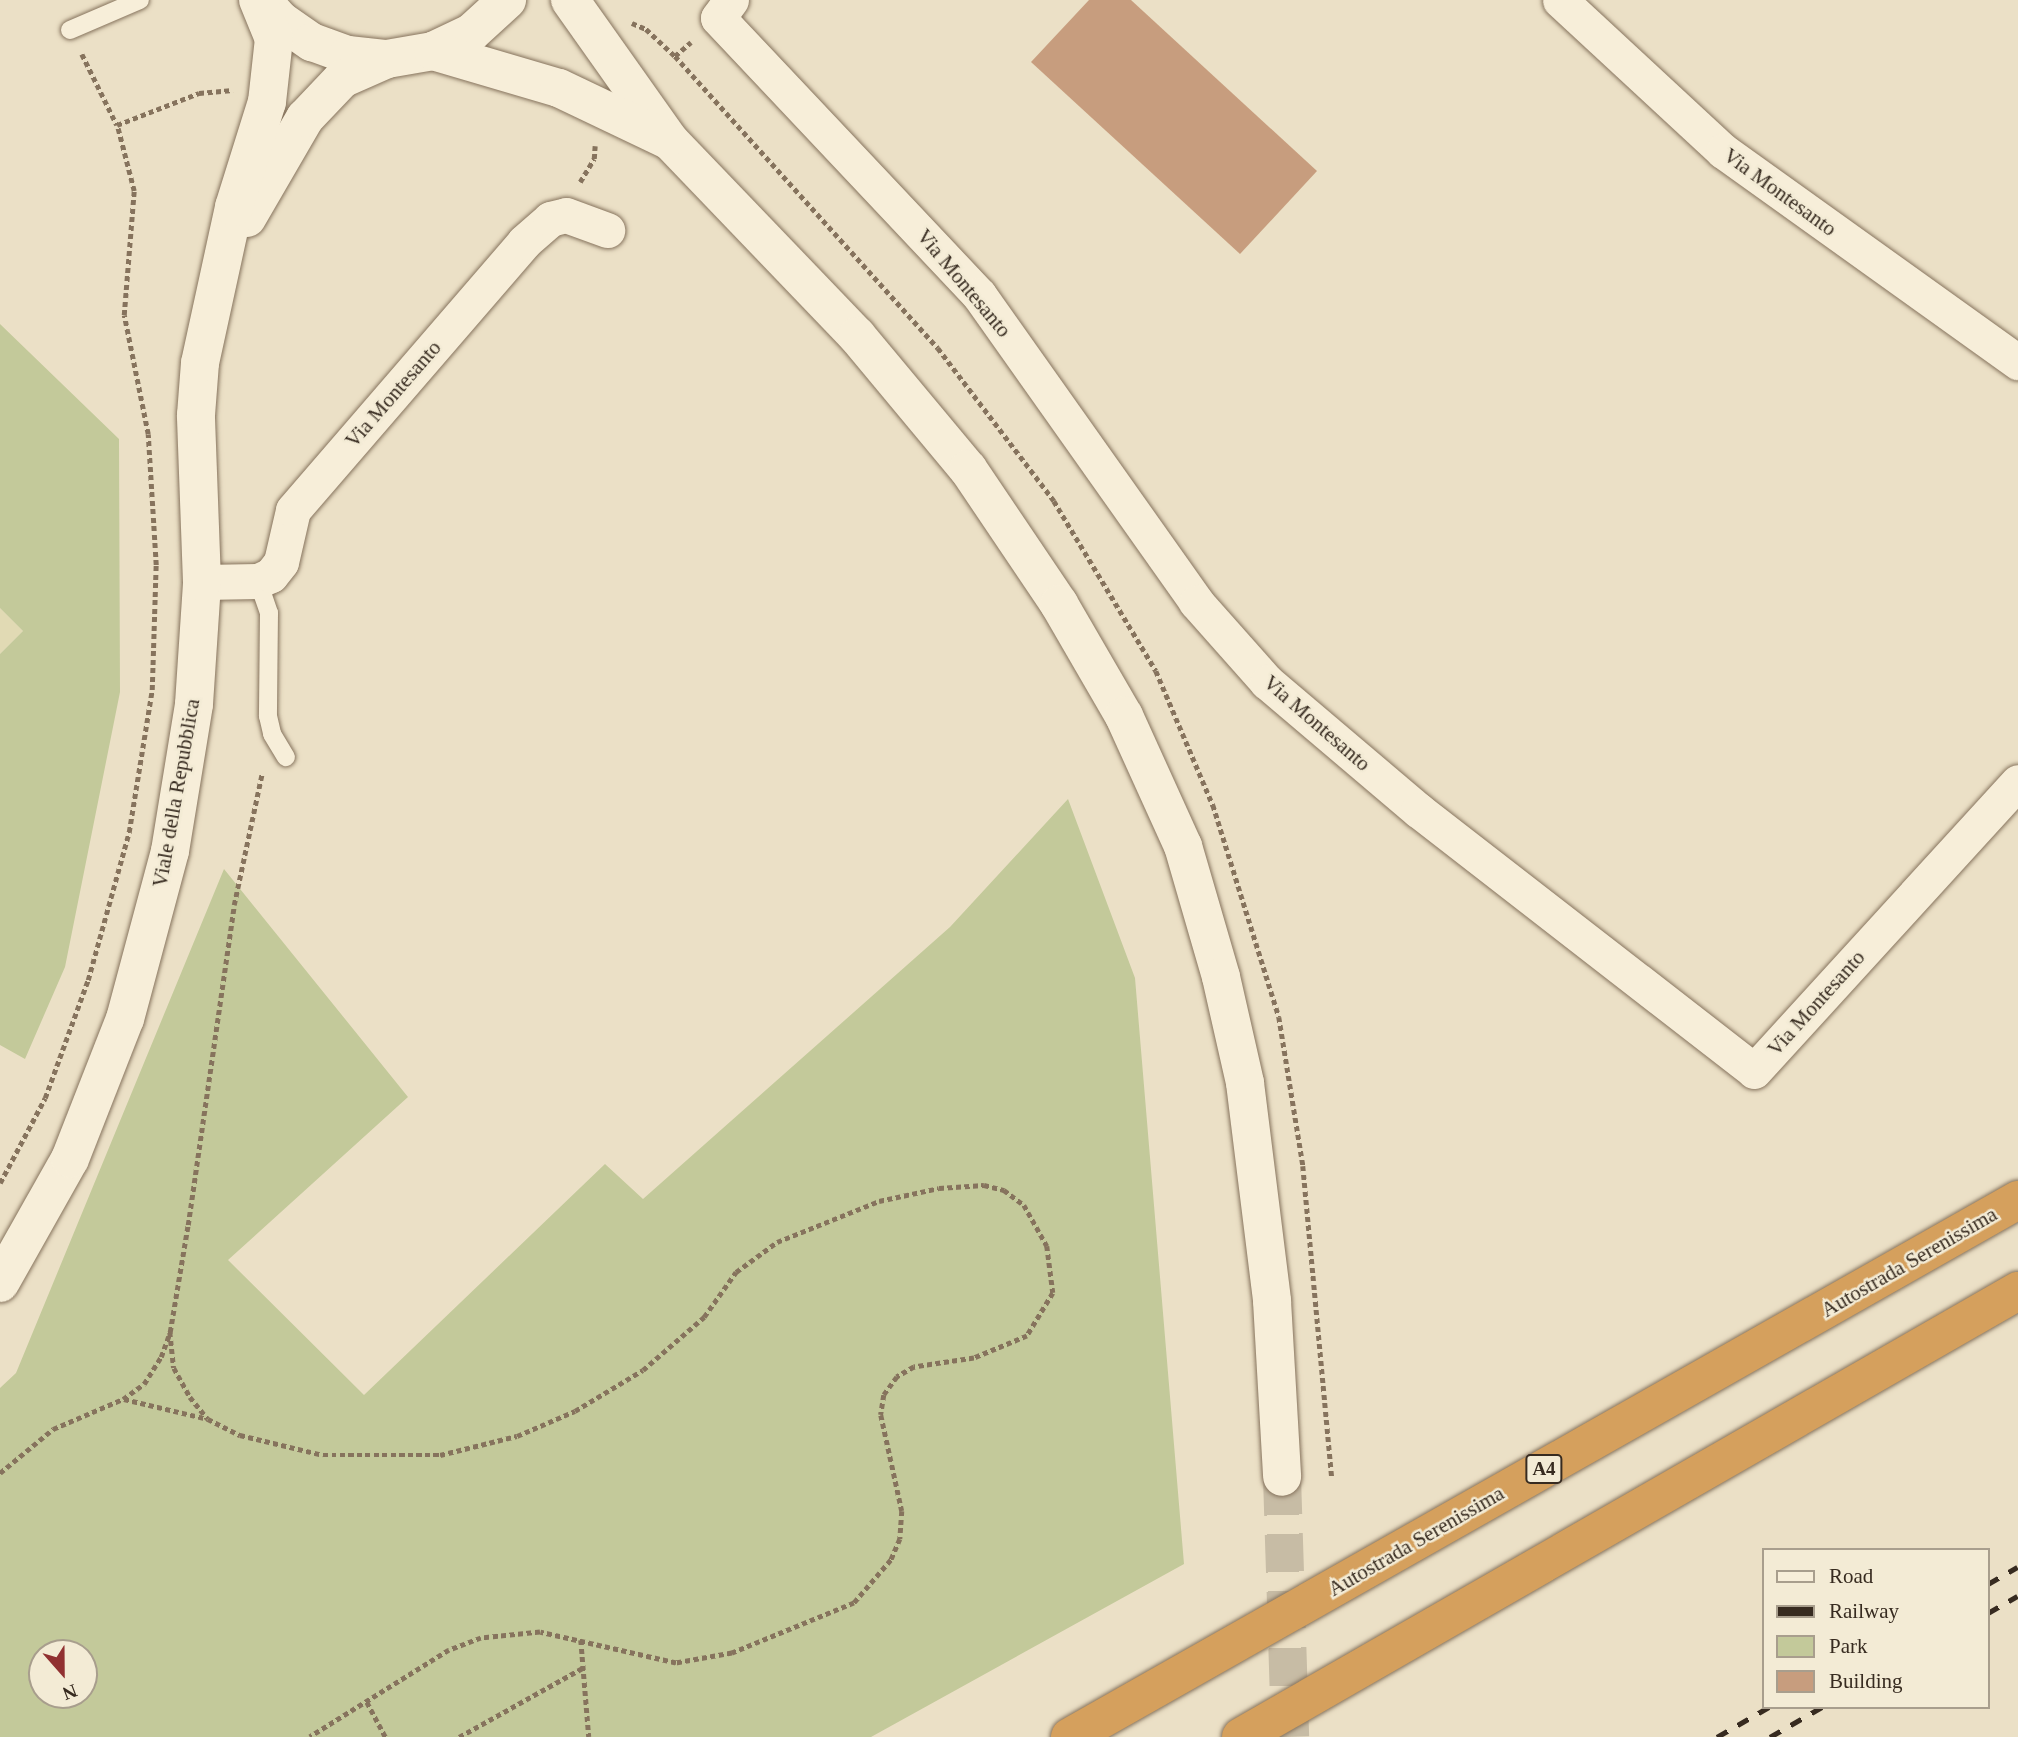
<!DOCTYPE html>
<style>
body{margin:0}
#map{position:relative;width:2018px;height:1737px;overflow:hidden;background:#ebe0c6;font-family:"Times New Roman",serif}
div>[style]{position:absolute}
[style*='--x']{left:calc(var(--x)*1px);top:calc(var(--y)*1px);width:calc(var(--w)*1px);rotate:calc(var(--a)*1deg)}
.farmland>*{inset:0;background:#e1dab4}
.green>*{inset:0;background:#c3c99a}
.building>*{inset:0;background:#c79d7e}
.tertiary-tunnel>*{height:38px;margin-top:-19px;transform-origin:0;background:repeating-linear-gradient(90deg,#c7bca5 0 38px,transparent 0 57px)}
.path>*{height:4.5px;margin-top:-2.25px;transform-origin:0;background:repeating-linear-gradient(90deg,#86735d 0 5px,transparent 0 8.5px)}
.roads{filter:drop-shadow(0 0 2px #86735d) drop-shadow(0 0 2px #86735d)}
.service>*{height:18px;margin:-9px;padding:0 9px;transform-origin:9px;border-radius:9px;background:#f7eed9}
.minor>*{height:35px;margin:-17.5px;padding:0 17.5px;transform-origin:17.5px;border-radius:17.5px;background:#f7eed9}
.tertiary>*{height:38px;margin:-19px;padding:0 19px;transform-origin:19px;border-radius:19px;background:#f7eed9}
.motorway>*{height:38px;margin:-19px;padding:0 19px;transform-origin:19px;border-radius:19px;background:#d5a05d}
.rail>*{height:5px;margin-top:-2.5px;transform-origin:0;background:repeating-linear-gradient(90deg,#372b20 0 12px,transparent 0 24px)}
span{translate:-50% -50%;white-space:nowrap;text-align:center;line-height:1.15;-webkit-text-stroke:5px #f3ebd5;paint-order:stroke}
.shield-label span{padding:2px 5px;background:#f3ebd5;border:2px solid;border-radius:5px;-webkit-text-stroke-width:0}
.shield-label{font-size:19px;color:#372b20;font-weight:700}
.street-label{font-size:21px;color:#372b20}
.legend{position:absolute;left:1762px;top:1548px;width:228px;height:161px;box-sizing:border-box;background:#f3ebd5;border:2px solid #a89e8d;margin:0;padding:9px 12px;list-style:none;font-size:21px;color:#372b20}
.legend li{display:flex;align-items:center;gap:14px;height:35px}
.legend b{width:35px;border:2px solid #a89e8d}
.north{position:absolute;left:28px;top:1639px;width:70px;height:70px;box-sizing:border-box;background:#f3ebd5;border:2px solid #a89e8d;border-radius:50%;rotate:159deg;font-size:19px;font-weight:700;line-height:28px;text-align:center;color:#372b20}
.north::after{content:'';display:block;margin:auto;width:24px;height:32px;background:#913131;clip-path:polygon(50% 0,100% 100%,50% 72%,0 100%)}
</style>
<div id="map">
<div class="farmland">
<div style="clip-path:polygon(0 608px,23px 631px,0 654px)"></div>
</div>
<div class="green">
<div style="clip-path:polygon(0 324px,119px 439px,120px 692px,65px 967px,25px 1059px,0 1045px,0 654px,23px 631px,0 608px)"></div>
<div style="clip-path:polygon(evenodd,1068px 799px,1135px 978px,1184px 1564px,871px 1737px,0 1737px,0 1388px,16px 1373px,224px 869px,408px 1097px,228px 1260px,364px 1395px,605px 1164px,643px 1199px,950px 927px,1068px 799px,42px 1653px,84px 1653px,84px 1695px,42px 1695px,42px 1653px)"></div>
</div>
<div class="building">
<div style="clip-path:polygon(1089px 0,1131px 0,1317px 171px,1240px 254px,1031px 62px)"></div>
</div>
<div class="tertiary-tunnel">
<div style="--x:1282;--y:1477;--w:260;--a:88.2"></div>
</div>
<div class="path">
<div style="--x:632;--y:23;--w:15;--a:23"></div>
<div style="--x:646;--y:29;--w:40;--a:43"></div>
<div style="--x:675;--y:56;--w:393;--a:48"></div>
<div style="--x:938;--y:348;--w:192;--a:52.8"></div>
<div style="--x:1054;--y:501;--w:198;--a:59"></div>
<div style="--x:1156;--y:671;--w:146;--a:67"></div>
<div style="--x:1213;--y:805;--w:222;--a:72.7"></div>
<div style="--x:1279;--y:1017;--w:151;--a:80.8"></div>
<div style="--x:1303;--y:1166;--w:313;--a:84.7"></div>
<div style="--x:82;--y:54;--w:79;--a:63.8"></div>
<div style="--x:117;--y:125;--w:88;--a:-21.3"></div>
<div style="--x:199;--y:93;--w:34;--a:-5"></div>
<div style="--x:675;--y:56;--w:21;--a:-41"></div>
<div style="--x:580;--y:182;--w:27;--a:-59"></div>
<div style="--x:594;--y:159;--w:13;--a:-86"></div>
<div style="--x:0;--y:1183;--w:96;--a:-62.1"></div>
<div style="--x:45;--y:1098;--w:126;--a:-70"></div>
<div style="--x:88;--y:980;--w:154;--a:-74.5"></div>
<div style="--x:129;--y:832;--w:144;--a:-80.8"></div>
<div style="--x:152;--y:690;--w:125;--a:-88.2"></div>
<div style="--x:156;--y:565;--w:131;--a:-93.5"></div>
<div style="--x:148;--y:434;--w:121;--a:-101.4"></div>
<div style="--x:124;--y:315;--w:124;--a:-85.4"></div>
<div style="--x:134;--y:191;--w:68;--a:-104.4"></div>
<div style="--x:170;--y:1332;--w:36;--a:84"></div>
<div style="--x:174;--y:1368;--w:33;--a:61"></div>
<div style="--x:190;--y:1397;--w:28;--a:51"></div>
<div style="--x:208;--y:1419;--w:36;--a:27"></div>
<div style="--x:240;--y:1435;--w:85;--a:13.5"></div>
<div style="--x:323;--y:1455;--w:117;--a:0"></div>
<div style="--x:440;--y:1455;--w:79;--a:-13.9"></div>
<div style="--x:517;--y:1436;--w:63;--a:-23.3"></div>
<div style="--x:575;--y:1411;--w:79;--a:-31.1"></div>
<div style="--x:643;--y:1370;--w:81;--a:-41"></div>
<div style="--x:704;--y:1317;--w:55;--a:-54.6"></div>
<div style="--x:736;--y:1272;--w:51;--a:-36.2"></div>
<div style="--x:777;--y:1242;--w:110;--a:-21.9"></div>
<div style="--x:879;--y:1201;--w:61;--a:-12.2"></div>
<div style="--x:939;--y:1188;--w:45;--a:-3.8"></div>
<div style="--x:984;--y:1185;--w:21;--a:14"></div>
<div style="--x:1004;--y:1190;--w:25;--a:37"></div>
<div style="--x:1024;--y:1205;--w:47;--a:60.7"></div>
<div style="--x:1047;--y:1246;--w:47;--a:82.7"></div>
<div style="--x:1053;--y:1293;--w:50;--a:121.2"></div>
<div style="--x:1027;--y:1336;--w:57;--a:157.5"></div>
<div style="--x:974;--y:1358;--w:61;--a:171.5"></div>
<div style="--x:914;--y:1367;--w:20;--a:150"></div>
<div style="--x:897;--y:1377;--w:22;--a:126"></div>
<div style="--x:884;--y:1395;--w:20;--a:99"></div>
<div style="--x:881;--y:1415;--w:98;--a:77.7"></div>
<div style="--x:902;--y:1511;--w:28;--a:94"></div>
<div style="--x:900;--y:1539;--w:23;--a:113"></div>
<div style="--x:891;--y:1560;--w:57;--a:130.7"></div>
<div style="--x:854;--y:1603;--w:132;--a:157.7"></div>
<div style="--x:732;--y:1653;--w:57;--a:169.9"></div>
<div style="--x:676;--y:1663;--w:139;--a:-167.2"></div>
<div style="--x:540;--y:1632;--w:59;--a:174.2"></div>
<div style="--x:481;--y:1638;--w:34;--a:159"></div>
<div style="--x:449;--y:1650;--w:164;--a:148"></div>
<div style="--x:124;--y:1399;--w:86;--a:13.4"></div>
<div style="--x:0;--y:1473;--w:69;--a:-39.7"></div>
<div style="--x:53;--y:1429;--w:76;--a:-23.2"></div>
<div style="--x:123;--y:1399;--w:26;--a:-36"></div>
<div style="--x:144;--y:1384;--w:32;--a:-58"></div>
<div style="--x:161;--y:1357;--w:27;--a:-70"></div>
<div style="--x:170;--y:1332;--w:109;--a:-80.5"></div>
<div style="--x:188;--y:1225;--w:323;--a:-81.8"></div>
<div style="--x:234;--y:905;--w:135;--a:-78"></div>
<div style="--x:581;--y:1640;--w:97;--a:85.3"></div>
<div style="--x:367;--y:1702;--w:40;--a:62"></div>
<div style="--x:459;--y:1737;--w:143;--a:-29.2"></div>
</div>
<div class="roads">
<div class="service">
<div style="--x:70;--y:30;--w:76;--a:-23.2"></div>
<div style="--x:258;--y:581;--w:34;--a:71"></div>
<div style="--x:269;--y:613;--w:103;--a:90.6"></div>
<div style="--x:268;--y:716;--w:18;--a:77"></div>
<div style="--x:272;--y:734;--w:27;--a:59"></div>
</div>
<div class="minor">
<div style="--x:731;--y:0;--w:22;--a:126"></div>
<div style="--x:718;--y:18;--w:381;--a:46.7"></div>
<div style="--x:979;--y:295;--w:376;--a:54.7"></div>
<div style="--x:1196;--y:602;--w:107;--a:48.4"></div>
<div style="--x:1267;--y:682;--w:198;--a:40.3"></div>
<div style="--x:1418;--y:810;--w:425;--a:37.8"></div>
<div style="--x:1754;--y:1071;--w:391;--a:-47.6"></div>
<div style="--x:1560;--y:0;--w:222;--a:42.8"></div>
<div style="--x:1723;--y:151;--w:363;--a:35.6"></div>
<div style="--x:202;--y:582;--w:56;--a:-1"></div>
<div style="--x:258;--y:581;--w:14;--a:-25"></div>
<div style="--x:271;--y:575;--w:16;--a:-52"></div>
<div style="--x:281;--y:562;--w:53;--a:-77"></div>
<div style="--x:293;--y:510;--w:354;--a:-49.2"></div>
<div style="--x:524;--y:242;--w:35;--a:-41"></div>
<div style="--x:550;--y:219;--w:16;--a:-14"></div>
<div style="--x:566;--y:215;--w:44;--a:20.1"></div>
</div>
<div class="tertiary">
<div style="--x:262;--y:0;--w:27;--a:48"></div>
<div style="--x:280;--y:20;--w:39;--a:35"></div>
<div style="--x:312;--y:42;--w:38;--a:20"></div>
<div style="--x:348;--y:55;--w:39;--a:6"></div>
<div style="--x:387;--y:59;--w:47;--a:-9.9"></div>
<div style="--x:433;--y:51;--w:42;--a:-25.3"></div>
<div style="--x:471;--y:33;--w:49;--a:-42.5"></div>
<div style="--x:570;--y:0;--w:173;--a:54.7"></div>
<div style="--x:670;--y:141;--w:270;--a:46.2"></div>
<div style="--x:857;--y:336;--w:173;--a:50.2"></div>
<div style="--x:968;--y:469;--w:163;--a:56"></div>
<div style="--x:1059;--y:604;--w:129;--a:59.9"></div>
<div style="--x:1124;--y:716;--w:143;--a:65.6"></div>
<div style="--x:1183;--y:846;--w:136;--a:73.8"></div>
<div style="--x:1221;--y:977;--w:109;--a:77.2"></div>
<div style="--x:1245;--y:1083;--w:220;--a:82.9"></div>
<div style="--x:1272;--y:1301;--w:176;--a:86.7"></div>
<div style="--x:433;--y:51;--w:131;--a:16.4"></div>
<div style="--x:559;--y:88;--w:119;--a:25.5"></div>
<div style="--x:247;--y:218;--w:116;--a:-59.9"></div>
<div style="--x:305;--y:118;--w:54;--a:-46.5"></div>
<div style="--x:342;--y:79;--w:49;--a:-24"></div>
<div style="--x:0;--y:1283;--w:142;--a:-60.6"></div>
<div style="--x:70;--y:1159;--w:150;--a:-68.6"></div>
<div style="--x:125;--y:1019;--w:174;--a:-75"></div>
<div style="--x:170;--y:851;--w:149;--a:-80.7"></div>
<div style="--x:194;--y:704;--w:122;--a:-86.2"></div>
<div style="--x:202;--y:582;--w:167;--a:-92.1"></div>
<div style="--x:196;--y:415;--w:52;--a:-85.6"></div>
<div style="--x:200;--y:363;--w:160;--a:-77.7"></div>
<div style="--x:234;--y:207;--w:110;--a:-72.6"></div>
<div style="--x:267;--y:102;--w:63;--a:-83.7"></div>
<div style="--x:274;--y:39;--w:42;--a:-112.3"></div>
</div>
<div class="motorway">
<div style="--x:1070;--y:1737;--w:1090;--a:-29.53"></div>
<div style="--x:1241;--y:1737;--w:896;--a:-29.86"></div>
</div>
</div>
<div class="rail">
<div style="--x:1988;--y:1584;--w:34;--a:-30"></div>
<div style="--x:1988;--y:1613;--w:34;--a:-30"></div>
<div style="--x:1717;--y:1737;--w:60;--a:-30"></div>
<div style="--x:1770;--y:1737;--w:60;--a:-30"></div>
</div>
<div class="shield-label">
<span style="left:1544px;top:1469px">A4</span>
</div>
<div class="street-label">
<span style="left:1780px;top:192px;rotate:36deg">Via Montesanto</span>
<span style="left:964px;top:283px;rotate:50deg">Via Montesanto</span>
<span style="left:393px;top:394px;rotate:-49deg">Via Montesanto</span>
<span style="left:1317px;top:723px;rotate:41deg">Via Montesanto</span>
<span style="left:176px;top:793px;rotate:-80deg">Viale della Repubblica</span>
<span style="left:1816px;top:1003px;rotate:-48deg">Via Montesanto</span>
<span style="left:1909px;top:1262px;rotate:-30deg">Autostrada Serenissima</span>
<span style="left:1416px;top:1541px;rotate:-30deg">Autostrada Serenissima</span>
</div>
<ul class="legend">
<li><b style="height:9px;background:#f7eed9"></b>Road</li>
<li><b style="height:9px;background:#372b20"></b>Railway</li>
<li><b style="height:19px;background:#c3c99a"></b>Park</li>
<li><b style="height:19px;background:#c79d7e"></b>Building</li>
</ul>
<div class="north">N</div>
</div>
